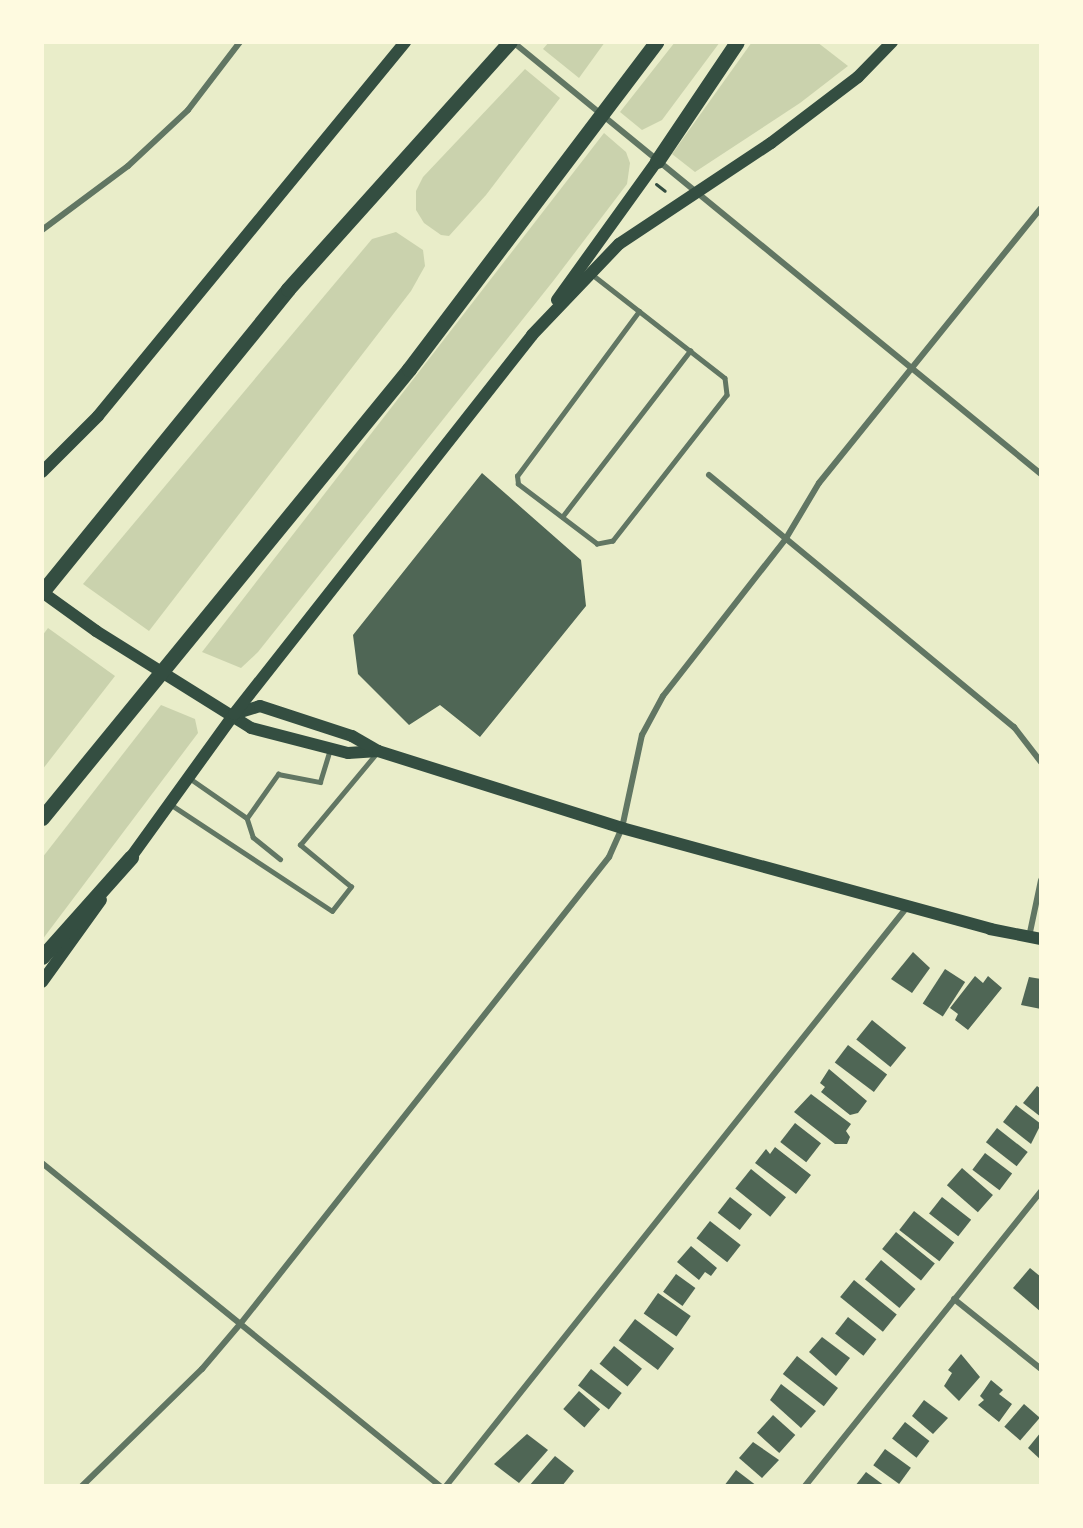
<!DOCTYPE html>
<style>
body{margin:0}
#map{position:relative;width:1083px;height:1528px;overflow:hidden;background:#e9edc9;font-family:"Asap Condensed",sans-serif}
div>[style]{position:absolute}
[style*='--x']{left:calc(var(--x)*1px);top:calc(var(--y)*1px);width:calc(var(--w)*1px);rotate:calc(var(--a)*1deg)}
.green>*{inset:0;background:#cad2ad}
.building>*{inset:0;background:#4f6655;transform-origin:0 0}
.path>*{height:3px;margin:-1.5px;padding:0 1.5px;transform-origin:1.5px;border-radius:1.5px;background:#344e41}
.service>*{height:4.5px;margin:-2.25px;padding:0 2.25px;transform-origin:2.25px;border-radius:2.25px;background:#617663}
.minor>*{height:6px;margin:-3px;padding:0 3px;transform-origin:3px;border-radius:3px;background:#617663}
.secondary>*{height:12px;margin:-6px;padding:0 6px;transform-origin:6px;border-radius:6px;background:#344e41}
.motorway>*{height:15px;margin:-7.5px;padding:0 7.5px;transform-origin:7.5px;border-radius:7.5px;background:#344e41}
span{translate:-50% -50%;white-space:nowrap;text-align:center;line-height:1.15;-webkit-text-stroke:4.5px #fefae0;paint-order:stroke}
.frame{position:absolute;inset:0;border:44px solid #fefae0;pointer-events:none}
</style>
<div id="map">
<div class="green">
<div style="clip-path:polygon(549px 42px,605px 42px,579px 78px,543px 49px)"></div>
<div style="clip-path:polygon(675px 42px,720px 42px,662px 120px,642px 130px,620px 112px)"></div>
<div style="clip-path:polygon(752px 42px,817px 42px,848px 66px,800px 103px,695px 172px,672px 154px)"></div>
<div style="clip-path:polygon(525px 69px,560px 98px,486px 195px,449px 236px,441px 235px,424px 223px,416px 210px,416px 191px,423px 177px)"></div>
<div style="clip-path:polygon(604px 133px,626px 152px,630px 163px,627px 184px,554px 280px,258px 652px,241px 668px,202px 652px)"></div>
<div style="clip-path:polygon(396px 232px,423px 250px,425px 266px,411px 291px,149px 631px,83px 584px,372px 239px)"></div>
<div style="clip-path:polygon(48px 628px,115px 676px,42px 770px,42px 636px)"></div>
<div style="clip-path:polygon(161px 705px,195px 719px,198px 733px,42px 940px,42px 858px)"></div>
</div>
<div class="building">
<div style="clip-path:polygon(482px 473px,581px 560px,586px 606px,480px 737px,440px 705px,409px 725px,358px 674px,353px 635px)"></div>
<div style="clip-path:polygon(913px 952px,930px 968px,912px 993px,891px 979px)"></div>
<div style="left:945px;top:969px;width:24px;height:41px;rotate:33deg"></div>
<div style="clip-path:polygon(975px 976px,983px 983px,988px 976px,1002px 988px,968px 1030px,955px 1020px,958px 1014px,950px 1008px)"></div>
<div style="clip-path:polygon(1029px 977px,1041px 979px,1041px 1009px,1021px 1005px)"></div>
<div style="left:872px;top:1020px;width:44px;height:25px;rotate:39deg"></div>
<div style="left:848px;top:1045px;width:49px;height:22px;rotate:37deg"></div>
<div style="clip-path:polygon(829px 1069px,867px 1101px,858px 1113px,850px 1115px,821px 1092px,825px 1087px,820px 1083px)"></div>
<div style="clip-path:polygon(1037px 1086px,1041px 1089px,1041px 1117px,1023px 1103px)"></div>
<div style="clip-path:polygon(811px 1094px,851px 1124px,846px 1131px,850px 1137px,847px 1144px,835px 1144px,794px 1112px)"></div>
<div style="clip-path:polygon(1016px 1105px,1041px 1124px,1031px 1144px,1003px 1122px)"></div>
<div style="left:795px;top:1123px;width:33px;height:24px;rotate:38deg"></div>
<div style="left:997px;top:1128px;width:39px;height:18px;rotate:38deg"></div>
<div style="clip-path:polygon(775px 1147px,811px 1175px,796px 1194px,755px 1163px,766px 1149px,770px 1154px)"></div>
<div style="left:985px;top:1153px;width:34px;height:21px;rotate:37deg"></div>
<div style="left:962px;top:1168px;width:41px;height:23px;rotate:41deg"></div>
<div style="left:751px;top:1169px;width:45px;height:25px;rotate:39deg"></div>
<div style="left:730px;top:1197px;width:28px;height:20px;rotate:38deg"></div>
<div style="left:942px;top:1197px;width:37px;height:21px;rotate:38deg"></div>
<div style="left:914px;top:1211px;width:51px;height:24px;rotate:38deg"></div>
<div style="left:710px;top:1221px;width:39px;height:22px;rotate:38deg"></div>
<div style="left:896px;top:1232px;width:50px;height:22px;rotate:39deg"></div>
<div style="clip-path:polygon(691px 1246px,717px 1268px,711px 1276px,705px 1272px,699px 1280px,677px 1262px)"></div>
<div style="left:881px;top:1260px;width:45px;height:25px;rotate:40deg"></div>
<div style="clip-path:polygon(1030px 1268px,1041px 1277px,1041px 1312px,1013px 1288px)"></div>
<div style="left:676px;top:1274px;width:24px;height:22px;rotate:36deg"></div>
<div style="left:854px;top:1280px;width:55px;height:22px;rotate:39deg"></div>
<div style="left:658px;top:1293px;width:40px;height:25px;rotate:35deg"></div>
<div style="left:848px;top:1317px;width:36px;height:21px;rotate:38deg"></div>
<div style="left:635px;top:1319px;width:49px;height:27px;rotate:37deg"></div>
<div style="clip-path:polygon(822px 1337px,850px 1358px,836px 1376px,809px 1352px)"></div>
<div style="left:614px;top:1346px;width:36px;height:23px;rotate:39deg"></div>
<div style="clip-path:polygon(961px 1354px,980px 1377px,959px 1401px,944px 1386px,952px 1373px,948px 1370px)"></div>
<div style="left:797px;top:1356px;width:52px;height:23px;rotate:38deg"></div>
<div style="left:591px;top:1369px;width:39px;height:21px;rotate:38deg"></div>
<div style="clip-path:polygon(991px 1380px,1003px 1390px,999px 1394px,1012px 1404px,999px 1422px,978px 1405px,984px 1400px,980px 1396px)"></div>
<div style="clip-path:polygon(781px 1384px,816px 1411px,801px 1428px,770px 1400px)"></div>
<div style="left:579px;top:1391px;width:28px;height:24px;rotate:41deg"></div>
<div style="clip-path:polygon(924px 1400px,948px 1418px,933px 1434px,912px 1416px)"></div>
<div style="left:1024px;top:1404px;width:21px;height:30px;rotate:41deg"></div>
<div style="left:773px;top:1415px;width:30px;height:24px;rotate:42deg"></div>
<div style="left:905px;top:1422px;width:31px;height:21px;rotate:38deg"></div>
<div style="clip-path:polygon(1041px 1432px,1041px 1460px,1028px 1448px)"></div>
<div style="clip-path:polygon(527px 1434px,548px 1450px,519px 1483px,494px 1464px)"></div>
<div style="clip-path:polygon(753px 1442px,779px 1460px,762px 1478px,739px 1458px)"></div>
<div style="left:885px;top:1449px;width:32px;height:20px;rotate:36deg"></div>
<div style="clip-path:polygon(555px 1456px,574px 1471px,562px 1486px,529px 1486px)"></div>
<div style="clip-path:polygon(736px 1470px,757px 1486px,724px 1486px)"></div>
<div style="clip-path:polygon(866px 1472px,885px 1486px,855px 1486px)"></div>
</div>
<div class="path">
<div style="--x:656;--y:184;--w:11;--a:38"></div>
</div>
<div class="service">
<div style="--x:593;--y:275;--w:167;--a:38"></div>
<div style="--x:725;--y:378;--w:17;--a:83"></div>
<div style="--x:727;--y:395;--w:185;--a:128"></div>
<div style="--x:613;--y:541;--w:16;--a:169"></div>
<div style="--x:597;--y:544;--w:99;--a:-142.8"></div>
<div style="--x:518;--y:484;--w:8;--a:-97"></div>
<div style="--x:517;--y:476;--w:205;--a:-53.5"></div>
<div style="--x:562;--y:517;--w:210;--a:-52.4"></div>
<div style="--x:188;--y:777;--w:72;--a:34.8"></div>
<div style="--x:247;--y:818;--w:54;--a:-54.8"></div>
<div style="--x:278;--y:774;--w:43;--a:10.8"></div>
<div style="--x:320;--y:782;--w:34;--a:-73"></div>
<div style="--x:170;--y:804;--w:194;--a:33.4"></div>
<div style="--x:332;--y:911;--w:31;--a:-52"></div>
<div style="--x:351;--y:887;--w:66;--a:-140.5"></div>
<div style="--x:300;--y:845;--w:117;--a:-50.2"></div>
<div style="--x:247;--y:818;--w:20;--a:72"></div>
<div style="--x:253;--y:837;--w:35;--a:39"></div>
</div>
<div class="minor">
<div style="--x:513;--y:42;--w:682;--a:39.29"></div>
<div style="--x:42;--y:230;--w:107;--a:-36.7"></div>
<div style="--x:128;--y:166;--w:82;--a:-43"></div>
<div style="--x:188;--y:110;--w:86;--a:-52.6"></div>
<div style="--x:709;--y:475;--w:396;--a:39.6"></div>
<div style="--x:1014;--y:727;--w:44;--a:52.4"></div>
<div style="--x:1029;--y:937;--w:58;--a:-78.1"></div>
<div style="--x:42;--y:1163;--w:513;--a:39.06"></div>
<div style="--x:954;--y:1299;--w:112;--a:38.8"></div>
<div style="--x:82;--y:1486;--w:168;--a:-44.3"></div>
<div style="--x:202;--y:1369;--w:60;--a:-49.7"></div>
<div style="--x:241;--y:1323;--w:594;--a:-51.7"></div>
<div style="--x:609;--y:857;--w:32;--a:-66"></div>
<div style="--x:622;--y:828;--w:95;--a:-77.9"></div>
<div style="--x:642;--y:735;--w:44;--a:-61.7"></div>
<div style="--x:663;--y:696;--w:198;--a:-52"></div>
<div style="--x:785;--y:540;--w:66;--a:-59.2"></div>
<div style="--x:819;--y:483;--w:353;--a:-51.1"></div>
<div style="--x:446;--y:1486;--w:740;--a:-51.47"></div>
<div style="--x:805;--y:1486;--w:378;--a:-51.3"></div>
</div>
<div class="secondary">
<div style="--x:557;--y:300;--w:171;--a:-54.3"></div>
<div style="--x:42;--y:472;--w:79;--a:-45"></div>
<div style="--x:98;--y:416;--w:484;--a:-50.6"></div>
<div style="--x:42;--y:592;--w:67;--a:35.8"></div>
<div style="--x:96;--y:631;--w:183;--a:32"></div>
<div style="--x:251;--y:728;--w:100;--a:14.5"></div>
<div style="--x:348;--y:753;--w:30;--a:-4"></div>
<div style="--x:234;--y:714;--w:27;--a:-17"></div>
<div style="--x:260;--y:706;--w:97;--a:18.1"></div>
<div style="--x:352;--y:736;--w:30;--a:30"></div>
<div style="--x:378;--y:751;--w:256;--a:17.5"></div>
<div style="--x:622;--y:828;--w:382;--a:15.3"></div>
<div style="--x:990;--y:929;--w:52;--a:11.1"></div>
<div style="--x:126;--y:864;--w:185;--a:-54.2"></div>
<div style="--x:234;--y:714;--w:482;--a:-51.8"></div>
<div style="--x:532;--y:335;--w:126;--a:-46.3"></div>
<div style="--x:619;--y:244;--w:182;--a:-33.6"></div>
<div style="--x:771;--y:143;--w:109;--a:-37.2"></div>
<div style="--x:858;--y:77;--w:49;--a:-45.8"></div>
<div style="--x:42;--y:982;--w:101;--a:-54.3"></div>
</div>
<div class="motorway">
<div style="--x:657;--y:161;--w:143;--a:-56.1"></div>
<div style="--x:42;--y:592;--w:390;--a:-50.9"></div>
<div style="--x:288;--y:289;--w:332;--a:-48.1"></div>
<div style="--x:42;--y:818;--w:580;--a:-50.74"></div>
<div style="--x:409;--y:369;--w:410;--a:-52.9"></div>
<div style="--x:42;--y:957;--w:134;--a:-48.3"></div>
</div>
<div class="frame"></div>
</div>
